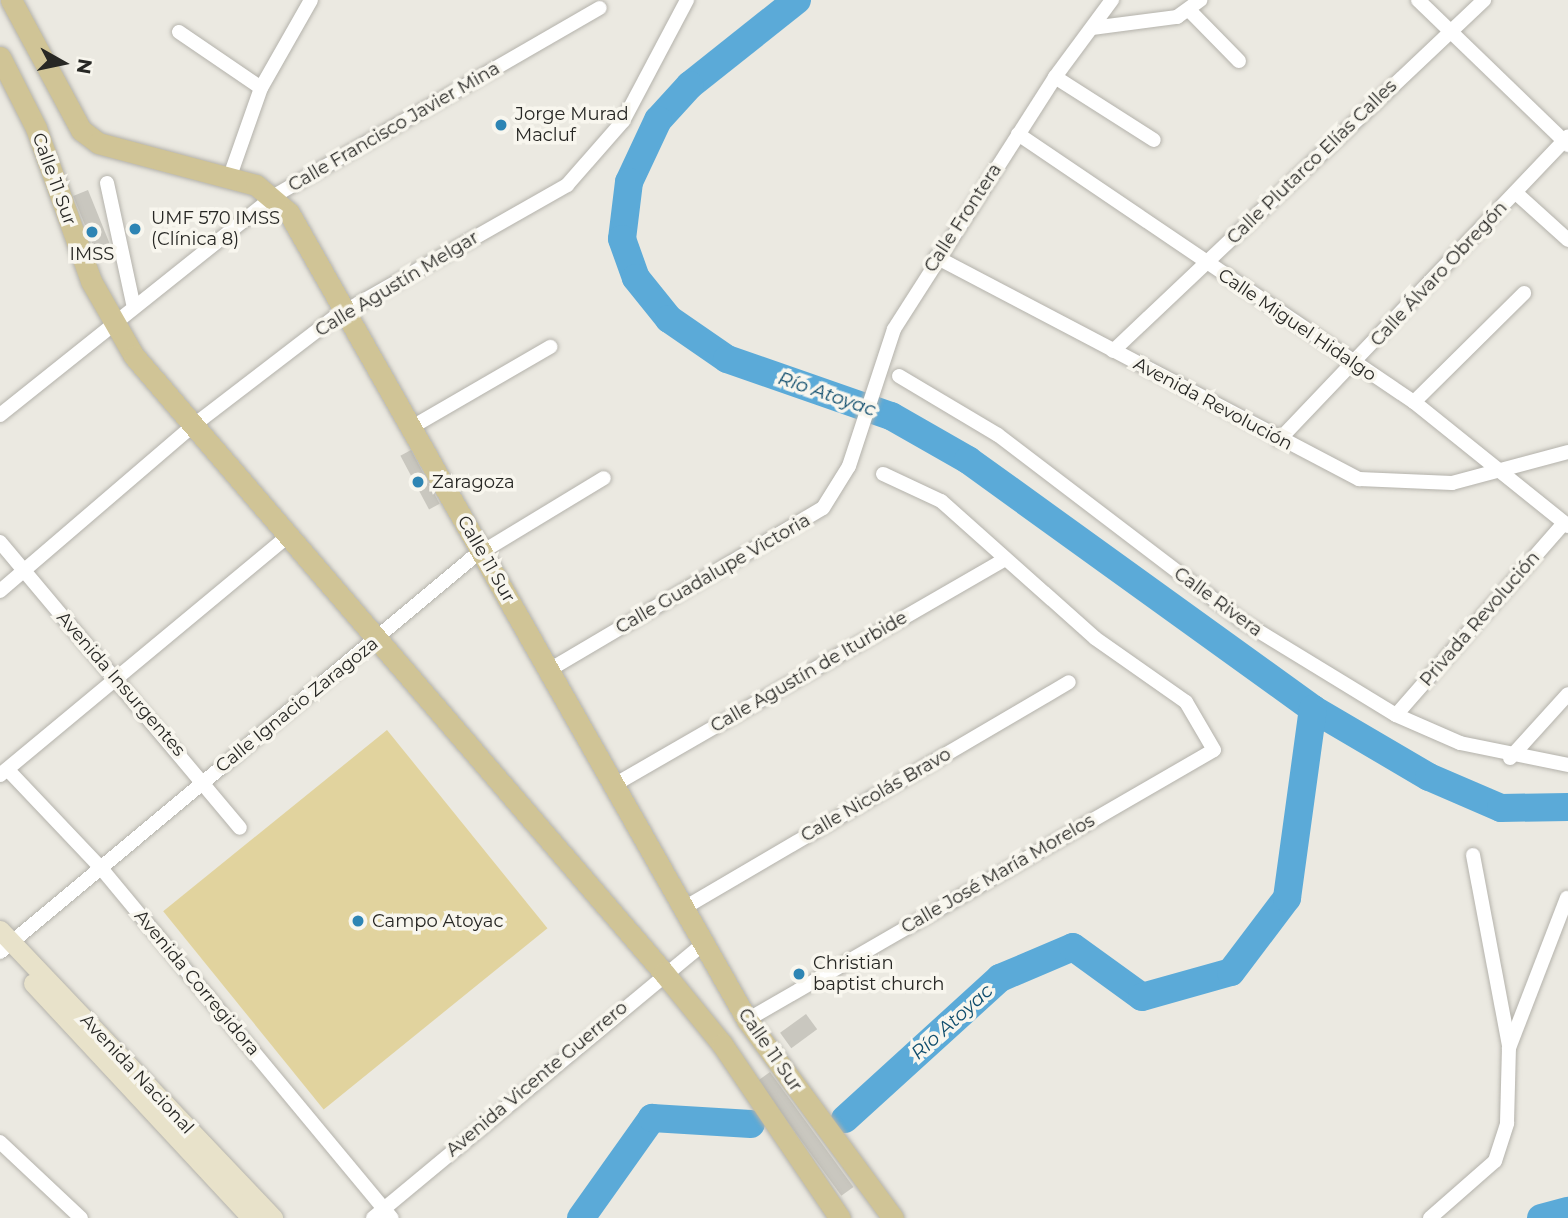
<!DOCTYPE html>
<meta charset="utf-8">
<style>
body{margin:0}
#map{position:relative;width:1568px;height:1218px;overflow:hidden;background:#ebe9e1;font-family:Montserrat,sans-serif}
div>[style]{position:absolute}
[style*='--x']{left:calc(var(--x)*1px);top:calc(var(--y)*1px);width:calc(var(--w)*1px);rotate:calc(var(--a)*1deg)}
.green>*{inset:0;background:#e1d39e;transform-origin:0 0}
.river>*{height:28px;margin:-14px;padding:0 14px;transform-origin:14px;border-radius:14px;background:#5baad8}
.building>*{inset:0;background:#c9c7bf;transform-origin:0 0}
.roads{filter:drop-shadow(0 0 2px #b4b2ab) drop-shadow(0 0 2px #b4b2ab)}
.minor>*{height:14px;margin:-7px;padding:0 7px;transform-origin:7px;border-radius:7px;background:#fff}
.secondary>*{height:19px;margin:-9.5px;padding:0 9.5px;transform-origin:9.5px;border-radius:9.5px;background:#e8e2ca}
.primary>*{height:21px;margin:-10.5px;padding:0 10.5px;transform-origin:10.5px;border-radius:10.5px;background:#d0c496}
.dots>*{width:19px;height:19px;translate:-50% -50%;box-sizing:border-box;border:4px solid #f8f6ee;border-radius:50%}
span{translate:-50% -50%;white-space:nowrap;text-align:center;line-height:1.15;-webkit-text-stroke:7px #f8f6ee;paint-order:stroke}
.poi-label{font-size:18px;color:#272724}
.left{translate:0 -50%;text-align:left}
.street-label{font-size:18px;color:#272724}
.water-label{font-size:19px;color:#0f4d6d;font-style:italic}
.north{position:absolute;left:28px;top:28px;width:70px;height:70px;-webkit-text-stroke:5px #f8f6ee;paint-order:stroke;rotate:99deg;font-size:19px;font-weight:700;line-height:28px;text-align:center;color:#272724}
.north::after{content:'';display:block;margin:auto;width:24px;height:32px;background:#272724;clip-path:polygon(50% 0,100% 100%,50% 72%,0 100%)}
</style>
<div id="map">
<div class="green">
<div style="left:387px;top:730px;width:255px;height:288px;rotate:51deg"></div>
</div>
<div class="river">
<div style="--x:797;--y:0;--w:137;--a:141.5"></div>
<div style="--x:690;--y:85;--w:47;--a:132.4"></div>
<div style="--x:658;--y:120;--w:68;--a:115.1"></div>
<div style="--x:629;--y:182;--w:57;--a:97"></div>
<div style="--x:622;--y:239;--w:41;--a:70.3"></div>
<div style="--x:636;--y:278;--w:53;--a:51.2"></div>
<div style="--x:669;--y:319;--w:70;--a:34.6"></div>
<div style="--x:727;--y:359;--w:174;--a:19.2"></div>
<div style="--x:891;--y:416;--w:89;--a:29.7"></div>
<div style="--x:968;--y:460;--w:425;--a:35.8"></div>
<div style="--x:1313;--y:709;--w:134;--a:30.4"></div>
<div style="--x:1429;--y:777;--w:78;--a:23.3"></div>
<div style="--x:1501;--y:808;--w:67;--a:-0.9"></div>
<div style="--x:845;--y:1119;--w:210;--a:-42.3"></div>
<div style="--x:1000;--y:978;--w:79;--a:-23"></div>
<div style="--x:1073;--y:947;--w:85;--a:35.9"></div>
<div style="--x:1142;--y:997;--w:92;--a:-15.7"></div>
<div style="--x:1231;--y:972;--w:93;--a:-52.9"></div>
<div style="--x:1287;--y:898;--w:191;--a:-82.2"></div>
<div style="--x:581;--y:1218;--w:123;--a:-54.6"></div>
<div style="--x:652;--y:1118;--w:99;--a:3.5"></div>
<div style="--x:1541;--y:1218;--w:28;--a:-15"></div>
</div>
<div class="building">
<div style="left:88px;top:190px;width:72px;height:16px;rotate:68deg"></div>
<div style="left:411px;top:450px;width:61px;height:12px;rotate:62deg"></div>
<div style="left:806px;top:1014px;width:19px;height:32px;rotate:54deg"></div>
<div style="left:770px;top:1072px;width:142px;height:15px;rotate:54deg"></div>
</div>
<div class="roads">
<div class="minor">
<div style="--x:1418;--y:0;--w:209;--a:44"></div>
<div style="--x:1190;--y:11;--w:70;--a:45.6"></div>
<div style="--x:1092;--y:28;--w:86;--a:-7.4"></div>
<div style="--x:1177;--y:17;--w:29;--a:-36"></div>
<div style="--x:179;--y:32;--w:99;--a:34.3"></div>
<div style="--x:1055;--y:77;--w:117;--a:32.5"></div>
<div style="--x:1018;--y:134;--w:478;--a:34.1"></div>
<div style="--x:1414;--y:402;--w:198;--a:38.8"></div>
<div style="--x:230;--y:176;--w:93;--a:-70.6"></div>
<div style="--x:261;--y:88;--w:101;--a:-60.4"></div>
<div style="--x:107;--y:183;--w:123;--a:77.8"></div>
<div style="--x:1516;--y:193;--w:70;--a:42.1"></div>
<div style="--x:936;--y:257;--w:478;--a:27.7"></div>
<div style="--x:1359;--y:479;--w:93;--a:2.5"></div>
<div style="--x:1452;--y:483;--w:120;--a:-15"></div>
<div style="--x:1113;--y:351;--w:511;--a:-43.41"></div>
<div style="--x:899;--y:376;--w:115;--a:30.8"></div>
<div style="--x:998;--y:435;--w:307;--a:37.3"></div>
<div style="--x:1242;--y:621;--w:180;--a:31.4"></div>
<div style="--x:1396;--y:715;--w:70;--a:23.6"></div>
<div style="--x:1460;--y:743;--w:110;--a:11.5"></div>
<div style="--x:1414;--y:402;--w:155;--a:-44.7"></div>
<div style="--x:0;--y:415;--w:351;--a:-38.6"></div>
<div style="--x:274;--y:196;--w:376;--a:-30"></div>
<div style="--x:412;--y:427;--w:160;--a:-30.1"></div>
<div style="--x:1279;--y:440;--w:419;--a:-46.4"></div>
<div style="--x:0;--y:542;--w:373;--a:50"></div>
<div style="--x:0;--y:591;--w:255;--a:-40.6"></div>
<div style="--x:194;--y:425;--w:178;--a:-37.5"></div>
<div style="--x:335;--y:317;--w:267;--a:-29.6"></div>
<div style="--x:567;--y:185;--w:85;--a:-48.8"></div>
<div style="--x:623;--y:121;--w:137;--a:-62.1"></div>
<div style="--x:549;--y:670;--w:318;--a:-30.6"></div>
<div style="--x:823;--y:508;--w:49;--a:-58.2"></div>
<div style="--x:849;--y:466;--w:144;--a:-71.8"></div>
<div style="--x:894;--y:329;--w:299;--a:-57.4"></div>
<div style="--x:1055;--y:77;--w:96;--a:-53.5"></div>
<div style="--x:1396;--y:715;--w:255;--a:-48.8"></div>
<div style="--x:1510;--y:758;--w:86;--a:-47.8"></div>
<div style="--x:9;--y:771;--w:134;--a:46.5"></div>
<div style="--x:101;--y:868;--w:455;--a:50.3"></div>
<div style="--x:0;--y:775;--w:376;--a:-39.7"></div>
<div style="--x:614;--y:785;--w:449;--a:-30"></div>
<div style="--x:1473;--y:855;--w:194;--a:79.3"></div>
<div style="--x:684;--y:908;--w:446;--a:-30.4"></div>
<div style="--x:0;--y:952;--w:615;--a:-39.85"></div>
<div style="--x:472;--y:558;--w:154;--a:-31.2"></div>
<div style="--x:747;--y:1020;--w:539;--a:-30.03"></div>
<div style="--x:1214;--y:750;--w:56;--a:-120.3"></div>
<div style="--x:1186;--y:702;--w:111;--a:-144.9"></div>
<div style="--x:1095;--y:638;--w:206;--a:-138.3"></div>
<div style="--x:941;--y:501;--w:64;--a:-155"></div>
<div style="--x:0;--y:1142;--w:111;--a:43.2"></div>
<div style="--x:373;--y:1218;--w:430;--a:-39.7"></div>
<div style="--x:1430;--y:1218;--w:86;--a:-41.2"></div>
<div style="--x:1495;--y:1161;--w:40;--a:-72"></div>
<div style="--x:1507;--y:1123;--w:75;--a:-88.5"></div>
<div style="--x:1509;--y:1048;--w:161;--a:-68.9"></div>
</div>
<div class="secondary">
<div style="--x:0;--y:930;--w:397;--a:46.5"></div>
<div style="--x:33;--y:983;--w:321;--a:47.1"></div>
</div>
<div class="primary">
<div style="--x:11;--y:0;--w:148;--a:61.7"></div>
<div style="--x:81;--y:130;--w:21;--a:37"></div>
<div style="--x:98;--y:143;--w:163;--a:14.9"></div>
<div style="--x:256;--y:185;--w:43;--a:40.3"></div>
<div style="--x:289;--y:213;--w:928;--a:60.42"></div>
<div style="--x:747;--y:1020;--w:246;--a:53.6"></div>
<div style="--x:0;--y:57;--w:80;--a:63.1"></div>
<div style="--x:36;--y:128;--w:163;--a:70.2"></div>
<div style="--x:91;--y:281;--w:86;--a:60.2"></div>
<div style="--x:134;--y:356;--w:813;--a:49.34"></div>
<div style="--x:664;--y:973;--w:92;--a:50.8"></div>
<div style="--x:722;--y:1044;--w:210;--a:55.9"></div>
</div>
</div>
<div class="dots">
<div style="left:501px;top:125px;background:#2e85b4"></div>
<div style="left:135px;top:229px;background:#2e85b4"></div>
<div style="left:92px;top:232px;background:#2e85b4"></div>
<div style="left:418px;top:482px;background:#2e85b4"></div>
<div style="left:358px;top:921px;background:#2e85b4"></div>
<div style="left:799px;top:974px;background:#2e85b4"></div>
</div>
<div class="poi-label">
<span class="left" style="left:515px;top:125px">Jorge Murad<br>Macluf</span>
<span class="left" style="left:151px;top:229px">UMF 570 IMSS<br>(Clínica 8)</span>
<span style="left:92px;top:254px">IMSS</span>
<span class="left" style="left:432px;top:482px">Zaragoza</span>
<span class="left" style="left:372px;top:921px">Campo Atoyac</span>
<span class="left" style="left:813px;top:974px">Christian<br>baptist church</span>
</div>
<div class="street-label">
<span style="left:394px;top:127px;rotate:-30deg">Calle Francisco Javier Mina</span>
<span style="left:1312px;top:162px;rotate:-44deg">Calle Plutarco Elías Calles</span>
<span style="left:54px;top:179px;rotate:70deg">Calle 11 Sur</span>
<span style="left:963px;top:218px;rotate:-57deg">Calle Frontera</span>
<span style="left:1439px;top:274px;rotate:-47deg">Calle Álvaro Obregón</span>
<span style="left:397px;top:284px;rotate:-31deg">Calle Agustín Melgar</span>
<span style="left:1297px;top:325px;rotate:34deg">Calle Miguel Hidalgo</span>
<span style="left:1213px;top:404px;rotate:28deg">Avenida Revolución</span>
<span style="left:486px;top:559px;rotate:60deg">Calle 11 Sur</span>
<span style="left:713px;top:574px;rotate:-30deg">Calle Guadalupe Victoria</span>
<span style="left:1218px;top:602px;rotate:36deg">Calle Rivera</span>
<span style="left:1480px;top:619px;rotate:-49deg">Privada Revolución</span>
<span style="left:809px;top:672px;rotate:-30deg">Calle Agustín de Iturbide</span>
<span style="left:121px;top:684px;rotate:49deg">Avenida Insurgentes</span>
<span style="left:297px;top:705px;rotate:-39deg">Calle Ignacio Zaragoza</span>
<span style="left:876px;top:795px;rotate:-30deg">Calle Nicolás Bravo</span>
<span style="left:998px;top:874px;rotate:-30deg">Calle José María Morelos</span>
<span style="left:197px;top:983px;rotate:50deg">Avenida Corregidora</span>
<span style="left:770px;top:1050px;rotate:55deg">Calle 11 Sur</span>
<span style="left:137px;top:1074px;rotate:47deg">Avenida Nacional</span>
<span style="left:537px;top:1079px;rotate:-40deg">Avenida Vicente Guerrero</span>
</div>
<div class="water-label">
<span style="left:827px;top:394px;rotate:19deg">Río Atoyac</span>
<span style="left:952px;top:1022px;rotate:-42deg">Río Atoyac</span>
</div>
<div class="north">N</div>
</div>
